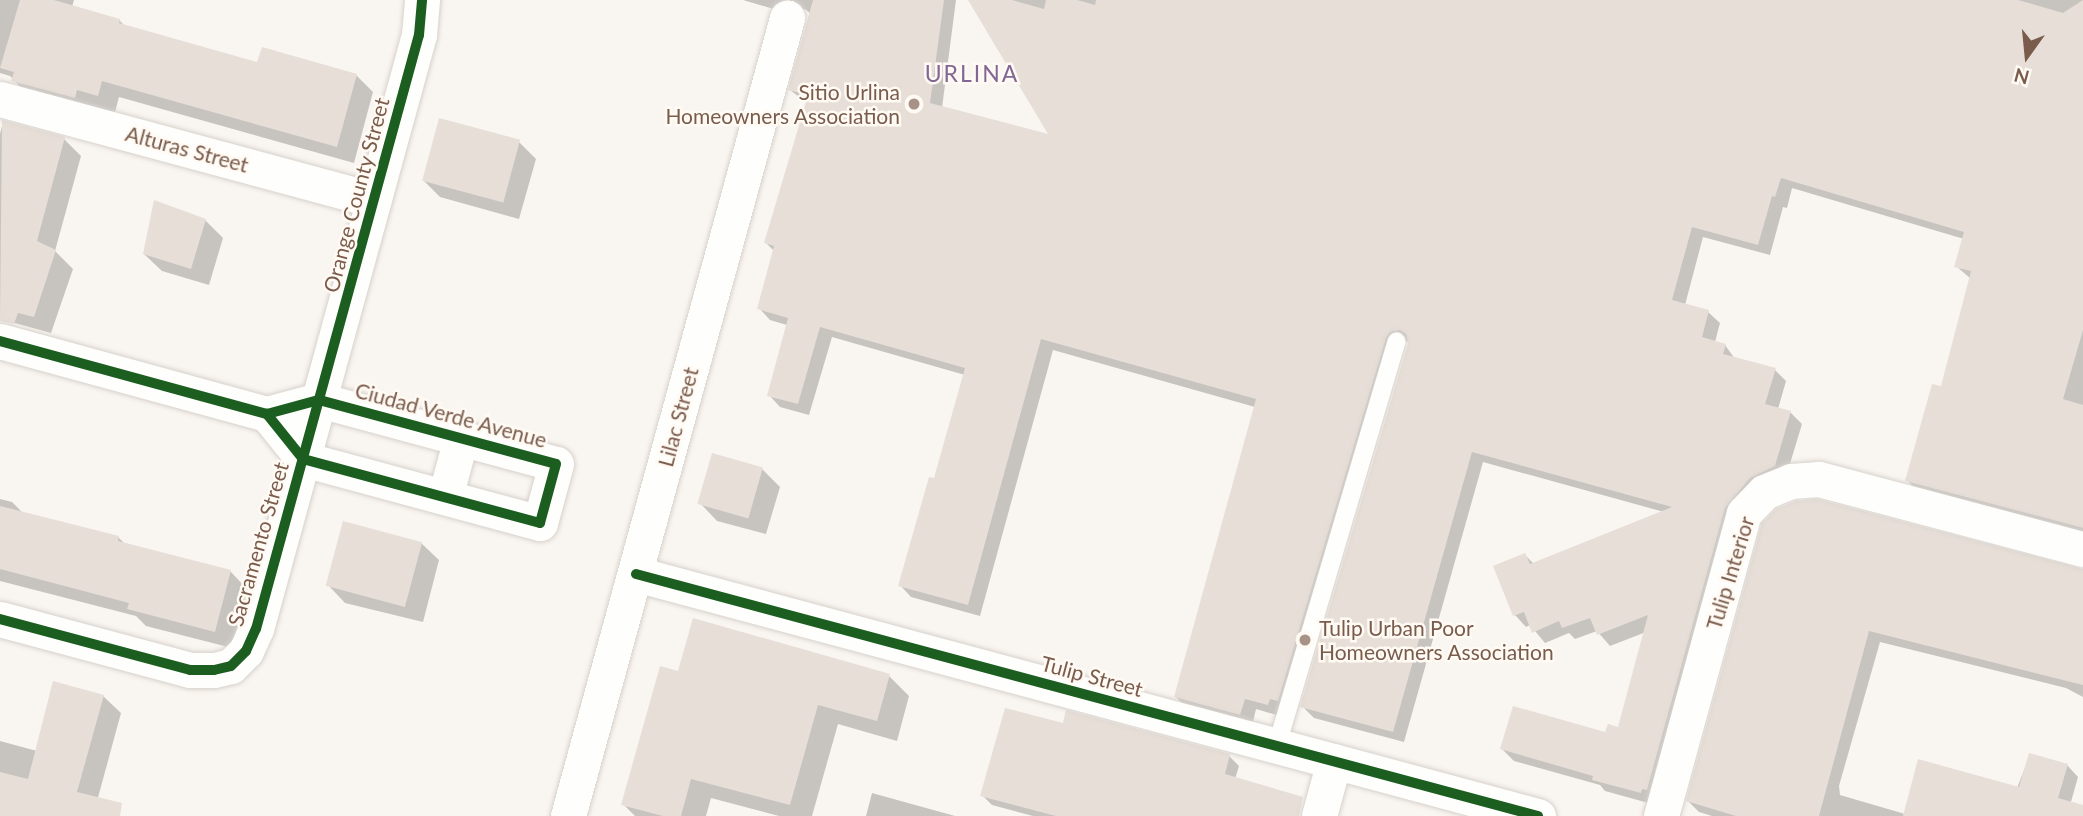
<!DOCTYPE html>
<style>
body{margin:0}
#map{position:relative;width:2083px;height:816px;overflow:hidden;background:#f9f5f0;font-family:Lato,sans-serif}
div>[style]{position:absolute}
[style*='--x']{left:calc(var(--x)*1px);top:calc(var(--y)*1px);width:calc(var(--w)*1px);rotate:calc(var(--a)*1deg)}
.shadow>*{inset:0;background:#0003}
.building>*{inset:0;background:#e6ded7;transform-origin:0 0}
.roads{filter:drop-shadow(0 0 2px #d7d1cb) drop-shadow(0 0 2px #d7d1cb)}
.service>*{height:18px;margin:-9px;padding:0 9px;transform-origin:9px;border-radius:9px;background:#fefefd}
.minor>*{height:35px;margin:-17.5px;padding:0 17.5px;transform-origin:17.5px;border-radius:17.5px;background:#fefefd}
.cycleway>*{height:10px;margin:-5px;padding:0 5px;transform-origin:5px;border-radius:5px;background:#1b5e20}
.dots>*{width:19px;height:19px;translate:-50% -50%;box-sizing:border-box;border:4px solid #fffaf3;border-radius:50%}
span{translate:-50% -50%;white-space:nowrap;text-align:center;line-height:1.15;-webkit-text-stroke:5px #fffaf3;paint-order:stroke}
.poi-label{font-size:21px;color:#7a5c4d}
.right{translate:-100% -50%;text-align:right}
.left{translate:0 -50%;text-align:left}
.street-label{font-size:21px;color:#7a5c4d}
.neighbourhood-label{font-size:23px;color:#846695;letter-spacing:2px}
.north{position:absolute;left:1992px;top:21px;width:70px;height:70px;-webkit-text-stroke:5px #fffaf3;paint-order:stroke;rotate:195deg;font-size:19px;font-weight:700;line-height:28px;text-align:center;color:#7a5c4d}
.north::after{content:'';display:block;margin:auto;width:24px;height:32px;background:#7a5c4d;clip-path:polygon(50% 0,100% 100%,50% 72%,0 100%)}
</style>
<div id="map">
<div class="shadow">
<div style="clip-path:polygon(0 0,74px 0,72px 7px,119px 20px,125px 26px,259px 64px,356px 75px,373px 92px,354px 163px,119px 97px,115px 112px,31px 98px,10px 76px,0 73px)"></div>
<div style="clip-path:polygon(743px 0,956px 0,942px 108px,1052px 137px,970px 0,2083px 0,2083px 536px,1918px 492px,1907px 480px,1942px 389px,1971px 279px,1956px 266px,1964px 239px,1792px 188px,1787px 208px,1783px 207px,1770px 255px,1703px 237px,1685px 305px,1708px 312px,1720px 323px,1715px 342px,1725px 345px,1735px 359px,1775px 370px,1786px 381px,1778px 409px,1790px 412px,1802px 424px,1786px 477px,1761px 489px,1652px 804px,1605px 791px,1600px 785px,1514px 761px,1502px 749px,1607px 734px,1619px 729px,1646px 632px,1610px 646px,1597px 631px,1575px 639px,1569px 633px,1545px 643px,1530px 625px,1526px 627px,1515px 615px,1525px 555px,1534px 564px,1664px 512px,1483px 462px,1404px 742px,1314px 718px,1302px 706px,1409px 342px,1406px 341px,1397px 349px,1280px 716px,1256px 709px,1252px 726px,1187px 708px,1176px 697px,1255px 407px,1053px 350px,980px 616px,911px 597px,900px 585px,935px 481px,965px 375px,832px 337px,809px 415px,780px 407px,769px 395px,787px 325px,770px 320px,759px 308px,774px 251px,766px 243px,807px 103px,790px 90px,811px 14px,805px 9px,787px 13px)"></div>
<div style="clip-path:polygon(3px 122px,64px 139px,81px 156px,55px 251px,73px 269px,51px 333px,0 319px,0 134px)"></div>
<div style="clip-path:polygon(519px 142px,536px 159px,519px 219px,440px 197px,423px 180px)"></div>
<div style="clip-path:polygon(205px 220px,223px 238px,209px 285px,162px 271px,144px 254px)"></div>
<div style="clip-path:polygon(762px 469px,780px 487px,766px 534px,717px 521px,700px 503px)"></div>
<div style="clip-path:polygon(0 499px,12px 502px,24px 514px,118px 537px,126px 545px,230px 571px,247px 589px,232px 648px,146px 626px,136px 616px,0 581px)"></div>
<div style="clip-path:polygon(1764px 524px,2083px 570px,2083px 697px,2066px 688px,1880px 642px,1839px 786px,1840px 795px,1905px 814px,2017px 788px,2030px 755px,2067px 765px,2078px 777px,2067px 816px,1712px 816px,1699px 812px,1688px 801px)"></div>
<div style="clip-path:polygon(421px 543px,439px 560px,423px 622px,345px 603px,328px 585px)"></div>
<div style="clip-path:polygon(679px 673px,889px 676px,909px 696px,897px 741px,838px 724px,812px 816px,779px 816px,711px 798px,706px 816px,635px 816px,623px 804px)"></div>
<div style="clip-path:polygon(103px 696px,121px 713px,93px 816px,0 816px,0 741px,37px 751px)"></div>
<div style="clip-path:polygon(1064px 726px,1229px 756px,1239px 766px,1235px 779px,1279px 816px,1033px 816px,992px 805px,982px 795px)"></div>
<div style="clip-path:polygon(872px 793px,955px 816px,866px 816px)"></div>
</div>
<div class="building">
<div style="clip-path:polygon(20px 0,54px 0,120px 19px,119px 23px,257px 62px,262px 47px,357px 74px,337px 147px,102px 81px,98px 96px,77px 90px,75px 98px,11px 81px,14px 72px,0 68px)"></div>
<div style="clip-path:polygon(813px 0,944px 0,930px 103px,1048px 134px,968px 0,1012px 0,1044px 9px,1046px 0,1077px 0,1095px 5px,1096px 0,2018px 0,2063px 13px,2083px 0,2083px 330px,2063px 399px,2083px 405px,2083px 528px,1905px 481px,1932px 384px,1941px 386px,1971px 271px,1954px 267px,1964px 232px,1781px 178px,1775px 197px,1772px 196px,1758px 245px,1692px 227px,1672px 300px,1709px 310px,1702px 337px,1726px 344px,1723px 354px,1776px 368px,1765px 404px,1791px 411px,1775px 466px,1750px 478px,1725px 508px,1647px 790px,1642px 789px,1641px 793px,1592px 780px,1593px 776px,1500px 749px,1513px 706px,1605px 732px,1608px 724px,1618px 727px,1648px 615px,1597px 635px,1590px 618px,1562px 628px,1559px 621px,1532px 633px,1524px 612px,1513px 616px,1493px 566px,1525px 553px,1530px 564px,1672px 507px,1472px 452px,1393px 732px,1300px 707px,1408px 344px,1406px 334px,1400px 330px,1390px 332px,1386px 338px,1278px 701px,1270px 699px,1268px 705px,1245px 699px,1240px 715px,1174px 697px,1256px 399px,1041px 339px,968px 605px,898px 586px,929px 477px,934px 478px,965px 368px,820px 327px,798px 404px,767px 396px,788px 318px,757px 309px,774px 246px,764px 243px,808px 95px,788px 90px)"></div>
<div style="left:439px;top:118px;width:84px;height:65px;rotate:15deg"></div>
<div style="clip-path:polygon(2px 120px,65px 137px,37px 241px,56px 250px,34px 317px,18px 313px,14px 324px,0 321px)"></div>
<div style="clip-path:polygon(154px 200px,206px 219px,191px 269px,143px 254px)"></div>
<div style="left:712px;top:453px;width:53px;height:53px;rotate:16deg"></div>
<div style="clip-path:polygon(1817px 499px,2083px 569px,2083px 685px,1869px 631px,1819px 816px,1736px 816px,1686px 801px,1762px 523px,1776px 509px,1796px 501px)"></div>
<div style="clip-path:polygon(0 506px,119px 536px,118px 541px,231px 570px,215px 632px,127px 609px,129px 603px,0 569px)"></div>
<div style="left:343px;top:521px;width:82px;height:67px;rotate:15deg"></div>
<div style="clip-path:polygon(693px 618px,890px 674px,877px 721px,818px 705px,790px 805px,691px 779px,681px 816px,663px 816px,621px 805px,660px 666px,678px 671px)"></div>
<div style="clip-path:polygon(53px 681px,104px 695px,77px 792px,122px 803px,120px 816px,0 816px,0 772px,28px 779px)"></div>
<div style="clip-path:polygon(1005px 708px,1063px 723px,1066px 710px,1230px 754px,1225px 774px,1303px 797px,1299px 816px,1056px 816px,980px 796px)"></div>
<div style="clip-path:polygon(2029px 753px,2068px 764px,2058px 798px,2083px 805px,2083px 816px,1903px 816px,1918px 759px,2019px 787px)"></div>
</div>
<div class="roads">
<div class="service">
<div style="--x:1277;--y:745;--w:421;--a:-73.5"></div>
</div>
<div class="minor">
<div style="--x:0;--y:99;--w:387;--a:15.1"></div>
<div style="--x:0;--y:341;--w:277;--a:15.3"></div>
<div style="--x:267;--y:414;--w:54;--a:-15.1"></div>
<div style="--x:319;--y:400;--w:245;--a:15.1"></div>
<div style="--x:556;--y:464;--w:61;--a:105.2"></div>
<div style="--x:540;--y:523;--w:245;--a:-164.9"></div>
<div style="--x:303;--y:459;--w:58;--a:-128.7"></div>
<div style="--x:445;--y:497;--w:61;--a:-74.8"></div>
<div style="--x:636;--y:574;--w:934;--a:15.02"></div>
<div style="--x:0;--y:619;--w:197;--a:15"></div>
<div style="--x:190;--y:670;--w:24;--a:0"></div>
<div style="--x:214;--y:670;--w:17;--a:-13"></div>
<div style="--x:231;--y:666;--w:21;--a:-45"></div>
<div style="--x:246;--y:651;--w:24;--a:-66"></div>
<div style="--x:256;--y:629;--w:616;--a:-74.66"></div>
<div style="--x:419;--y:35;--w:35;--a:-85"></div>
<div style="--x:568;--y:816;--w:828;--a:-74.65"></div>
<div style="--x:1319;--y:816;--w:57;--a:-74.7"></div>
<div style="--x:1661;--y:816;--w:314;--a:-74.7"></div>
<div style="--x:1744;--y:513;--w:29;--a:-46"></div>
<div style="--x:1764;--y:492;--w:29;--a:-22"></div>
<div style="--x:1791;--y:481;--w:28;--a:-4"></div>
<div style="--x:1819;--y:479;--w:273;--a:14.9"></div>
</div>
</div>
<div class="cycleway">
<div style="--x:0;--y:341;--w:277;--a:15.3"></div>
<div style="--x:267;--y:414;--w:54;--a:-15.1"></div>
<div style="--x:319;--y:400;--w:245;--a:15.1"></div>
<div style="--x:556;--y:464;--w:61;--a:105.2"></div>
<div style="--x:540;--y:523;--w:245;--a:-164.9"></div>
<div style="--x:303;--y:459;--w:58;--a:-128.7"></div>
<div style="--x:636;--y:574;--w:934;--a:15.02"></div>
<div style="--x:0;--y:619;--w:197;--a:15"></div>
<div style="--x:190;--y:670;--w:24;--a:0"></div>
<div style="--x:214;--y:670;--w:17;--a:-13"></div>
<div style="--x:231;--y:666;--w:21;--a:-45"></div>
<div style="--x:246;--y:651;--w:24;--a:-66"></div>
<div style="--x:256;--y:629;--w:616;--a:-74.66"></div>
<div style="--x:419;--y:35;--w:35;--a:-85"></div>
</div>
<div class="dots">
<div style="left:914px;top:104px;background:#a69286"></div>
<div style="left:1305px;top:640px;background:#a69286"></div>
</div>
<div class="poi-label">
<span class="right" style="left:900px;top:104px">Sitio Urlina<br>Homeowners Association</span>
<span class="left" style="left:1319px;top:640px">Tulip Urban Poor<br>Homeowners Association</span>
</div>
<div class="street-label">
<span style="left:187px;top:149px;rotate:15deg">Alturas Street</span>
<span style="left:356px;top:195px;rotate:-75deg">Orange County Street</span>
<span style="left:451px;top:415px;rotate:15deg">Ciudad Verde Avenue</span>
<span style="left:678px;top:417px;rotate:-75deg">Lilac Street</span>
<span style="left:258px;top:544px;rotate:-74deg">Sacramento Street</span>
<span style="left:1730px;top:573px;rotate:-73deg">Tulip Interior</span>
<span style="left:1092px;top:676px;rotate:15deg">Tulip Street</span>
</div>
<div class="neighbourhood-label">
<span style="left:972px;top:73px">URLINA</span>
</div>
<div class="north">N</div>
</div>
